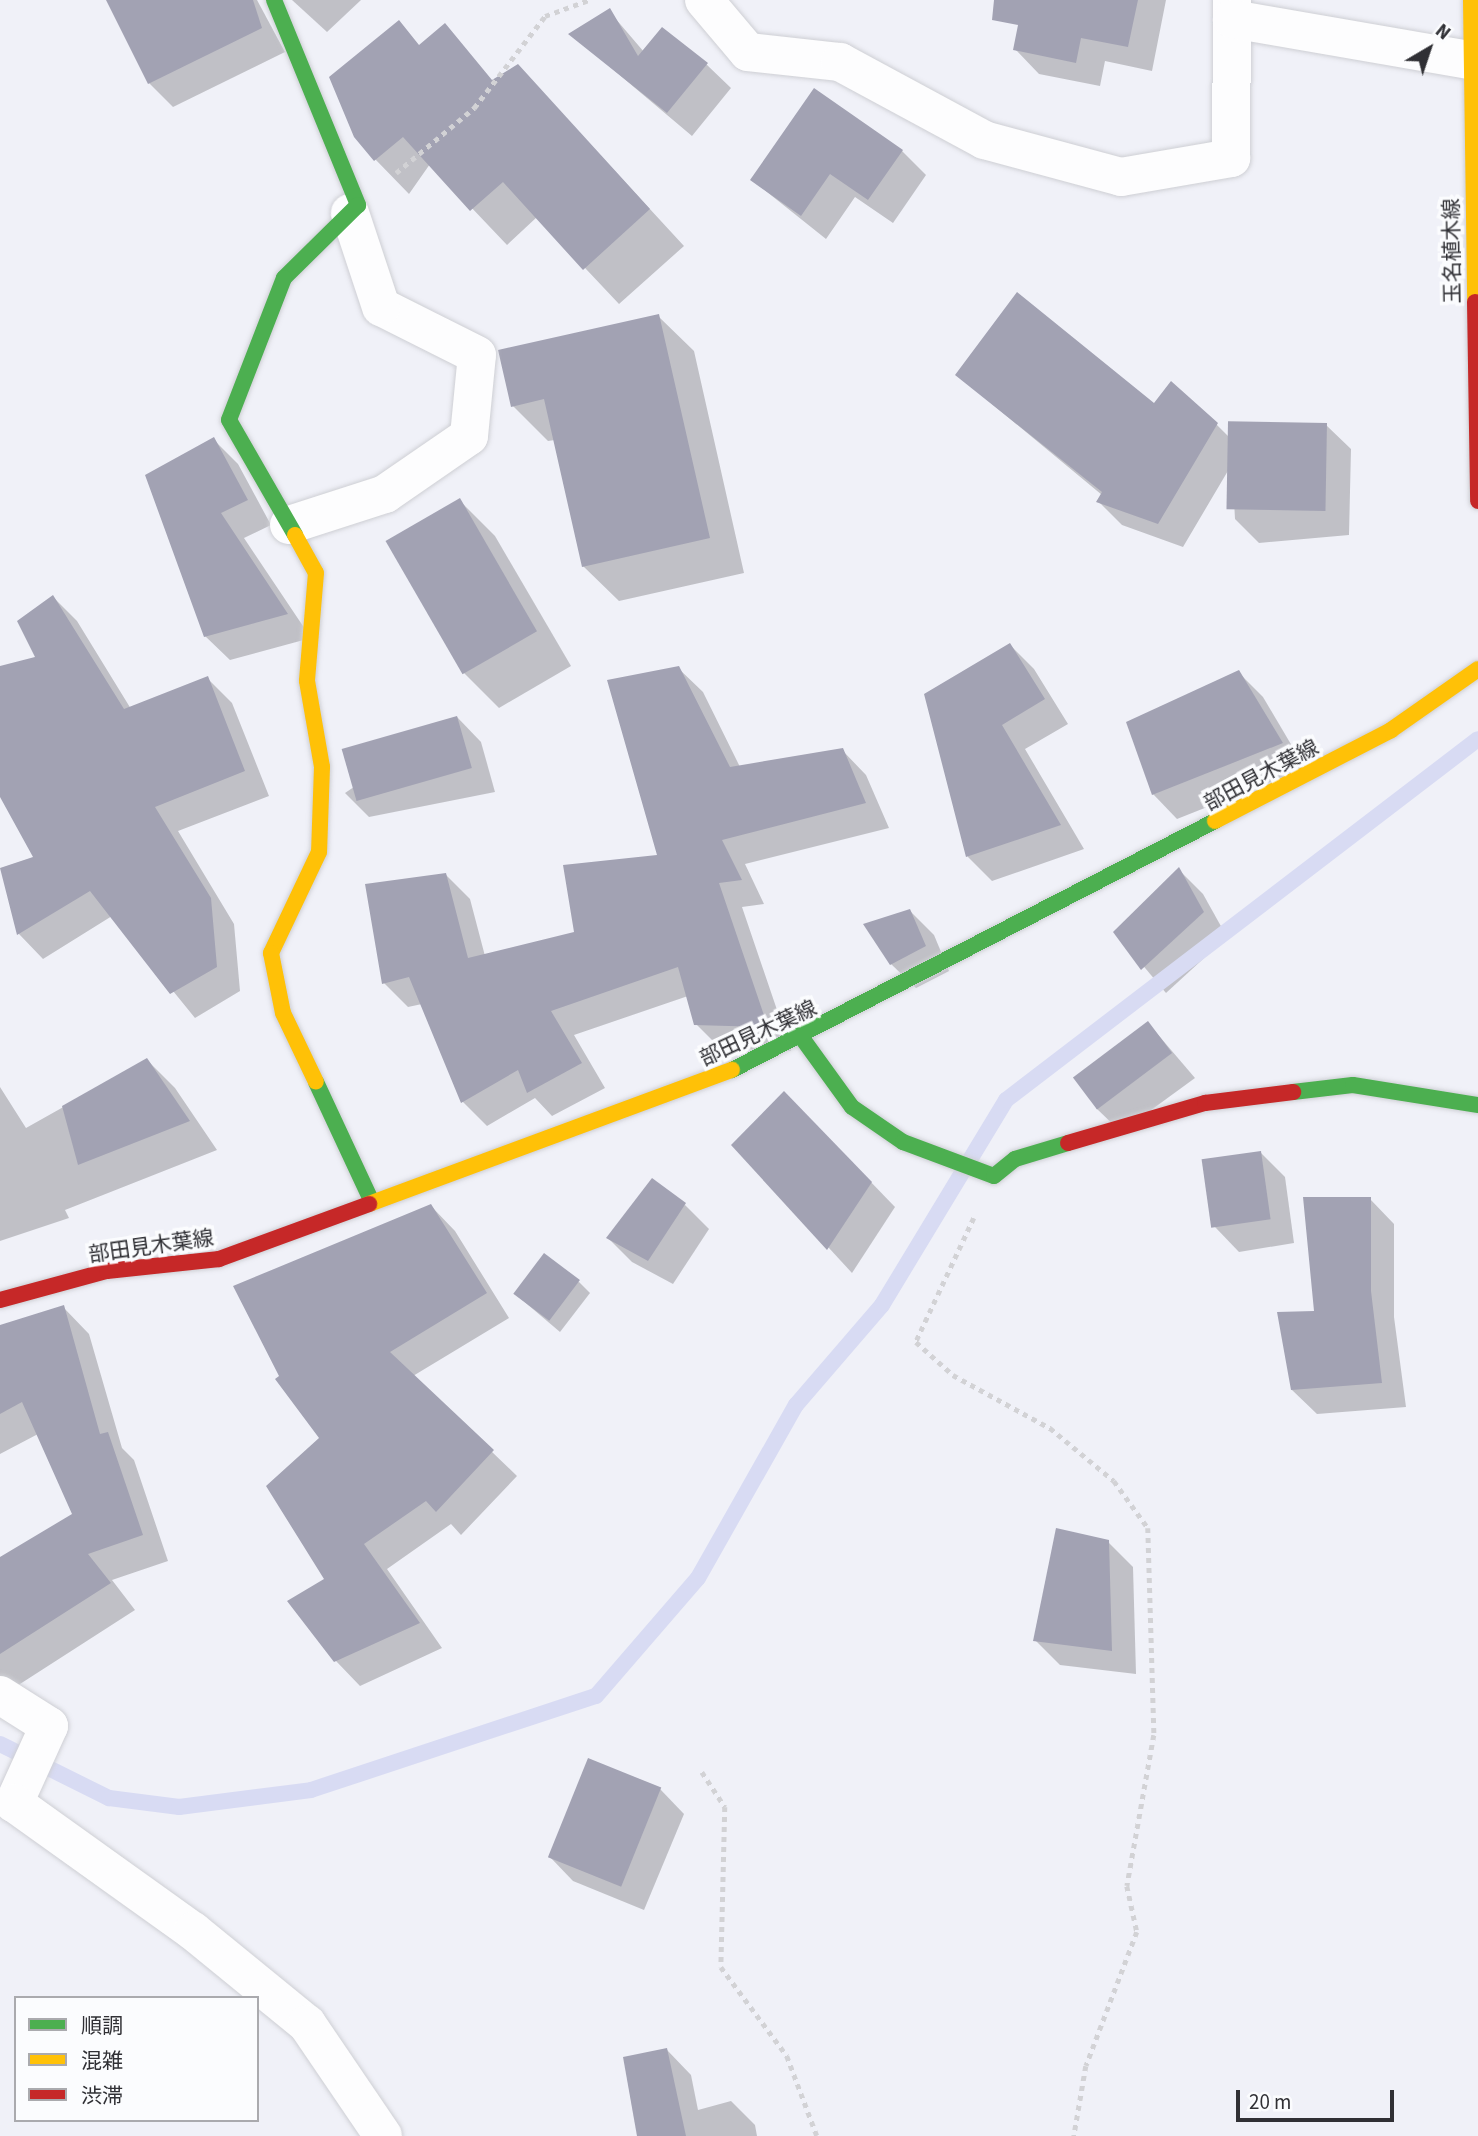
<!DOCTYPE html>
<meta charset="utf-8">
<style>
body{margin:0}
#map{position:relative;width:1478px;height:2136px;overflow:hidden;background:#f0f1f8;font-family:"Source Sans 3","Noto Sans JP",sans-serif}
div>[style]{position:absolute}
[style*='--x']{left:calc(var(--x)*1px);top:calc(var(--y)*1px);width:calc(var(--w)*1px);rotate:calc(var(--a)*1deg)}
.shadow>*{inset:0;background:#0003}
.stream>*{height:16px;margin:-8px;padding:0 8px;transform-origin:8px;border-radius:8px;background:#d8dbf3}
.building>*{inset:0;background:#a2a2b3;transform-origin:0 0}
.path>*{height:4.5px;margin-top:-2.25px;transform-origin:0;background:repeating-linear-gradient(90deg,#d2d2d5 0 5px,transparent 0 10px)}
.roads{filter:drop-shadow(0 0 2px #cecfd4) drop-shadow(0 0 2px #cecfd4)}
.street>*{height:38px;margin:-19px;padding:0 19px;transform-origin:19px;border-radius:19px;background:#fdfdfe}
.fast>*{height:16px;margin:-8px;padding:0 8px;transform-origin:8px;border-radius:8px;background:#4caf50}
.slow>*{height:16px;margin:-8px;padding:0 8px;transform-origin:8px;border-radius:8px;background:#ffc107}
.jam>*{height:16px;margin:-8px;padding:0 8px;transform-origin:8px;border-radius:8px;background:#c62828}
span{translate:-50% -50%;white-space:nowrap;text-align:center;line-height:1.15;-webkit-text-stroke:7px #fbfcfe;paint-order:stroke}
.street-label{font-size:21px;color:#303035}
.legend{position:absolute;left:14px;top:1996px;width:245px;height:126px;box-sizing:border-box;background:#fbfcfe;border:2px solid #aaaaae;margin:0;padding:9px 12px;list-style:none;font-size:21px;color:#303035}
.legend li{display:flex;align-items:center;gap:14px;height:35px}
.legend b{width:35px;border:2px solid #aaaaae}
.north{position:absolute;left:1394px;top:14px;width:70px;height:70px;-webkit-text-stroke:5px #fbfcfe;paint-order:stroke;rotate:39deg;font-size:19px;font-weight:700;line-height:28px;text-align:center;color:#303035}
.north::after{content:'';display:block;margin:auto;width:24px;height:32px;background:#303035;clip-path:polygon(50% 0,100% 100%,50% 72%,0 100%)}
.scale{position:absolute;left:1236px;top:2090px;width:158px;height:32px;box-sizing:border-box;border:4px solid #303035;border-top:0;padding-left:9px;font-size:21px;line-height:24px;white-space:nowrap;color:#303035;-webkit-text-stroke:5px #fbfcfe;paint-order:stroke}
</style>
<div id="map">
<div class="shadow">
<div style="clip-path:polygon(108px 0,257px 0,285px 52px,173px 107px,149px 83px)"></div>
<div style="clip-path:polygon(292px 0,361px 0,327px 32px)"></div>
<div style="clip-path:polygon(1025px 0,1166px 0,1152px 71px,1105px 61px,1100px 86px,1039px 74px,1015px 49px)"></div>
<div style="clip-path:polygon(609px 11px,644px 52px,706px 64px,731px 88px,692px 136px,571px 34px)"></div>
<div style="clip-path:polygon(398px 23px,467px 98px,518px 66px,684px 246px,619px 304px,537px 217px,507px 245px,430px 164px,409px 194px,375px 159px)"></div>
<div style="clip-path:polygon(902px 151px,926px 175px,893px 223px,855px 197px,826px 239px,752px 180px)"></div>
<div style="clip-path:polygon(658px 316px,694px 351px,744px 573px,619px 601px,583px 566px,555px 440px,548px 441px,513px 406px)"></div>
<div style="clip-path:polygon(957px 375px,1154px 405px,1216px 424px,1230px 438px,1326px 425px,1351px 449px,1349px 535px,1259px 543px,1235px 519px,1232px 464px,1183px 547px,1122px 525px,1098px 501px,1102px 495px)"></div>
<div style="clip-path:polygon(213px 439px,238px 464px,271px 525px,244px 538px,311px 638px,230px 660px,205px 636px)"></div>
<div style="clip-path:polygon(459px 500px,495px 536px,571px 666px,499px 708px,464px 673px)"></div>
<div style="clip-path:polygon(53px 597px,77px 621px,131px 709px,207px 678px,232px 703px,269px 796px,178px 831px,234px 924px,240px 991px,195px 1018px,112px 916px,43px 959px,19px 934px,1px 869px,35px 858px,0 788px,0 668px,38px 659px)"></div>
<div style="clip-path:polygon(1010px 645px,1034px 669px,1068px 724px,1025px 749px,1084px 849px,992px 881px,968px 857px,926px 694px)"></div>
<div style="clip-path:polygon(678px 668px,703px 692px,740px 767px,842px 750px,866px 775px,889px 828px,745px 864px,764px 904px,742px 907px,791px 1051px,720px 1048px,696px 1024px,688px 996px,574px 1035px,605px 1088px,552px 1116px,535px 1098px,487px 1126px,463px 1102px,422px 1004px,408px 1007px,384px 983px,446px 875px,470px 899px,485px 956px,576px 933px,659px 856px)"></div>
<div style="clip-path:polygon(1238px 672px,1263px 697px,1305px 768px,1177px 819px,1153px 794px)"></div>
<div style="clip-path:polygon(457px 717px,481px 742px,495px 792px,369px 817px,345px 793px)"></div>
<div style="clip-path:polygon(1179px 870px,1203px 894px,1227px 937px,1166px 993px,1115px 932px)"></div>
<div style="clip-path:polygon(910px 911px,934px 935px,949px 971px,916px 988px,891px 964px)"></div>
<div style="clip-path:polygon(1148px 1023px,1195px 1078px,1121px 1132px,1096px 1108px)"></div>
<div style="clip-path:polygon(147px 1060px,175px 1088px,217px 1150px,65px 1210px,69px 1218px,0 1241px,0 1087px,26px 1128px)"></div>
<div style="clip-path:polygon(809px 1118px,895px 1207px,852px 1273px,734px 1145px)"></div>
<div style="clip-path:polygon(1261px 1153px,1285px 1177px,1294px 1243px,1239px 1252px,1215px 1227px)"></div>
<div style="clip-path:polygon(1370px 1199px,1394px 1224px,1394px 1317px,1406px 1407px,1317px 1414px,1292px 1390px,1316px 1312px)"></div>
<div style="clip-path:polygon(685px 1205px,709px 1229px,673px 1284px,632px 1262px,608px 1238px)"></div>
<div style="clip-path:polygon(431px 1206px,455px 1231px,509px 1318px,413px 1376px,517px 1476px,461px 1535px,451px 1524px,387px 1569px,442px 1648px,360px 1686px,336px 1661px,321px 1438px)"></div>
<div style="clip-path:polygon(579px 1282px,590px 1293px,560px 1332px,514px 1293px)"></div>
<div style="clip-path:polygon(63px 1307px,89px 1334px,122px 1448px,134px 1460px,168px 1561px,112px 1580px,135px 1610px,6px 1693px,0 1687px,0 1559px,74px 1515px,38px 1434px,0 1454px,0 1330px)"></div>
<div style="clip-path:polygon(1108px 1542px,1133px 1567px,1136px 1674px,1060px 1665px,1035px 1640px)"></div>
<div style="clip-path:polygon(660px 1789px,684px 1814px,644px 1910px,573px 1881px,549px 1856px)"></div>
<div style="clip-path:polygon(667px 2050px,691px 2075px,698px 2110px,731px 2101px,755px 2125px,757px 2136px,638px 2136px)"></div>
</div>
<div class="stream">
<div style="--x:0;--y:1744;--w:122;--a:26.4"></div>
<div style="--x:109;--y:1798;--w:71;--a:7.3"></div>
<div style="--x:179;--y:1807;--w:133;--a:-7.3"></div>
<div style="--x:311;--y:1790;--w:300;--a:-18.3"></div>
<div style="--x:596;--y:1696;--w:156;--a:-49.2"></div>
<div style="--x:698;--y:1578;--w:199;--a:-60.5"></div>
<div style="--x:796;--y:1405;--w:132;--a:-49.3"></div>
<div style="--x:882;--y:1305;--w:240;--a:-58.8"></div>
<div style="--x:1006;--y:1100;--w:594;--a:-37.41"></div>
</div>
<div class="building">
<div style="clip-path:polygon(106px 0,253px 0,262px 28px,148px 84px)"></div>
<div style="clip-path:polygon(994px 0,1138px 0,1128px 47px,1081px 38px,1076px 63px,1013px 50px,1018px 25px,992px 20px)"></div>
<div style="clip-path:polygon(610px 8px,638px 56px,662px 27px,708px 63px,667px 113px,568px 34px)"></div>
<div style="clip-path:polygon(399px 20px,419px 45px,445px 23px,492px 80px,518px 64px,650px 209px,583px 270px,503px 182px,470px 211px,403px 137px,374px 161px,354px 137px,329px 77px)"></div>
<div style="clip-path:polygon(814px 88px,903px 150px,868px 200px,830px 174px,801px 216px,750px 180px)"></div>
<div style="clip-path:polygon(1017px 292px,1154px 403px,1171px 381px,1218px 423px,1158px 524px,1096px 502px,1102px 492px,955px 375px)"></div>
<div style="clip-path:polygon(659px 314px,710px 538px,582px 567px,544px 399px,511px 407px,498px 350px)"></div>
<div style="left:1327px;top:423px;width:88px;height:99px;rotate:91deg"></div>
<div style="clip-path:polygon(214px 437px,248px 500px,221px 513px,288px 614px,204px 637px,145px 475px)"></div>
<div style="left:460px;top:498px;width:154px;height:86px;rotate:60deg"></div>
<div style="clip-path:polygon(53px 595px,124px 709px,208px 676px,245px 771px,155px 807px,211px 898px,217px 967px,170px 994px,90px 891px,17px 935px,0 868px,33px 857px,0 797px,0 666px,35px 657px,17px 621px)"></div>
<div style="clip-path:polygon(1010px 643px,1045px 699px,1002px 725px,1061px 825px,966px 857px,924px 694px)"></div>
<div style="clip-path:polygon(679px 666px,730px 767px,843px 748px,866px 803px,722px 840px,742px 880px,719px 883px,768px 1027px,694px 1025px,678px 967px,551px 1011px,582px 1063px,527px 1093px,518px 1070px,461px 1103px,409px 977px,382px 984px,365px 884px,446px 873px,468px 958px,574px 932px,563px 865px,657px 855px,607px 680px)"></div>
<div style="clip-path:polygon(1239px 670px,1283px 743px,1152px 795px,1126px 722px)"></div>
<div style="left:457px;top:716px;width:54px;height:120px;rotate:74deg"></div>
<div style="clip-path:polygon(1179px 867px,1204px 912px,1141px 970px,1113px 932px)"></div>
<div style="clip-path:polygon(910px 909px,926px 946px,890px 965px,863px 924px)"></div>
<div style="left:1148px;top:1021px;width:40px;height:94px;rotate:53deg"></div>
<div style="clip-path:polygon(147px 1058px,190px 1121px,78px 1165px,62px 1106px)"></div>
<div style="clip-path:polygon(784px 1091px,872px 1182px,827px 1250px,731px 1145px)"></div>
<div style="left:1261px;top:1151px;width:69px;height:60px;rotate:82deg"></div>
<div style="clip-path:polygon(652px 1178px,686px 1203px,648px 1261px,606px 1238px)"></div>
<div style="clip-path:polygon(1303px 1197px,1371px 1197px,1371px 1291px,1382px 1383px,1291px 1390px,1277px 1312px,1314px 1311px)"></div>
<div style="clip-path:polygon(431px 1204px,487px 1293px,390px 1352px,494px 1450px,436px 1512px,426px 1501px,364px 1544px,420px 1623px,334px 1662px,287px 1601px,324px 1579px,266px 1486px,319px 1438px,275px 1379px,279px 1376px,233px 1286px)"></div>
<div style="left:544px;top:1253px;width:45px;height:51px;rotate:37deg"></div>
<div style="clip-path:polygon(64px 1305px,100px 1434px,108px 1432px,143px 1535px,88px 1554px,111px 1583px,0 1654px,0 1557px,72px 1514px,22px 1402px,0 1414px,0 1325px)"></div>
<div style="clip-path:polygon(1056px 1528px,1109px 1540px,1112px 1651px,1033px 1641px)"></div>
<div style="left:588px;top:1758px;width:79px;height:107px;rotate:22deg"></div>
<div style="clip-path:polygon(667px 2048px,686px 2136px,637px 2136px,623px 2057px)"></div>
</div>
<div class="path">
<div style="--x:396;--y:173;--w:102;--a:-39.8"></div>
<div style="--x:474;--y:108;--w:116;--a:-52.3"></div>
<div style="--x:545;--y:16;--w:47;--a:-20"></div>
<div style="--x:974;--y:1218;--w:137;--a:115.1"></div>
<div style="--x:916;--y:1342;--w:50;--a:41.7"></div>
<div style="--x:953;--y:1375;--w:111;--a:28.7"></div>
<div style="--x:1050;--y:1428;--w:83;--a:39.6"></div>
<div style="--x:1114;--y:1481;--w:58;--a:54.1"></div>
<div style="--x:1148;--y:1528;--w:207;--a:88.3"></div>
<div style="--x:1154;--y:1735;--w:153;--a:100.1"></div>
<div style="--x:1127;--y:1886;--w:47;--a:77.7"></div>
<div style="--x:1137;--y:1932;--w:143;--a:110.8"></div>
<div style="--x:1086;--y:2066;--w:71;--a:99.7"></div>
<div style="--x:702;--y:1772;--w:42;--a:56.7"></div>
<div style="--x:725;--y:1807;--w:160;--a:91.4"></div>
<div style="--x:721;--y:1967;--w:111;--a:53.4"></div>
<div style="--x:787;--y:2056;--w:85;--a:69.4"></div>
</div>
<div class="roads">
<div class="street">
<div style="--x:704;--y:0;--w:68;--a:49.8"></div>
<div style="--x:748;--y:52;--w:93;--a:6.2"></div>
<div style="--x:840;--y:62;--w:164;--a:28.4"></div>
<div style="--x:984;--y:140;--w:142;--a:15.1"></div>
<div style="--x:1121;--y:177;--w:112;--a:-9.8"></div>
<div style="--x:1231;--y:158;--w:158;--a:-89.6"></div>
<div style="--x:1232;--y:19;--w:242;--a:9.8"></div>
<div style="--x:289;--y:525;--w:101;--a:-17.9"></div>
<div style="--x:385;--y:494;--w:102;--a:-34.6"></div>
<div style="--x:469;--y:436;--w:81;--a:-84.4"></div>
<div style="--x:477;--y:355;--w:107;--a:-153.4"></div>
<div style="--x:381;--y:307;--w:99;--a:-108.3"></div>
<div style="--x:0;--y:1695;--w:58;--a:32.3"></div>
<div style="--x:49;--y:1726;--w:85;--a:114.4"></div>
<div style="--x:14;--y:1803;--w:220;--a:35.6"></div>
<div style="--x:193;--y:1931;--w:147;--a:39.2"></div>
<div style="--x:307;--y:2024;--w:135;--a:55.8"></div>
</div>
<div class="fast">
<div style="--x:274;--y:0;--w:222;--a:67.7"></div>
<div style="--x:358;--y:205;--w:104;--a:135.4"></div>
<div style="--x:284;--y:278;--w:152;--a:111.2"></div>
<div style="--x:229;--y:420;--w:133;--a:60.1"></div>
<div style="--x:802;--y:1038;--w:85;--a:54.1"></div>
<div style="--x:852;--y:1107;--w:62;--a:34.5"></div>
<div style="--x:903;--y:1142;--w:97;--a:20.5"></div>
<div style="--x:994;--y:1176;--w:27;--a:-39"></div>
<div style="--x:1015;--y:1159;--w:55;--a:-16.8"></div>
<div style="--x:732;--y:1070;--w:543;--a:-27.27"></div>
<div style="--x:316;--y:1082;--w:132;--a:65"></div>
<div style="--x:1293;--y:1092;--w:60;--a:-6.7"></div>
<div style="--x:1353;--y:1085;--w:127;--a:9.1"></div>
</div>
<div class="slow">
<div style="--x:1471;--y:0;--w:302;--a:89.2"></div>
<div style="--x:295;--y:535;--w:43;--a:61.1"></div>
<div style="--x:316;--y:573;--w:108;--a:94.8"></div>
<div style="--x:307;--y:681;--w:87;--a:80.1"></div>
<div style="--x:322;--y:767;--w:85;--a:92"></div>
<div style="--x:319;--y:852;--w:112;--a:115.4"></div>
<div style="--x:271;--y:953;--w:61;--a:78.7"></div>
<div style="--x:283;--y:1013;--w:76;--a:64.4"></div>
<div style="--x:1215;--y:821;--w:198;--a:-27.3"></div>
<div style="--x:1391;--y:730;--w:106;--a:-35"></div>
<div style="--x:369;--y:1204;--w:387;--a:-20.3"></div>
</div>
<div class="jam">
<div style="--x:1475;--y:302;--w:199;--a:89.1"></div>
<div style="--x:1068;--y:1143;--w:143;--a:-16.3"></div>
<div style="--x:1205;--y:1103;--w:89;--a:-7.1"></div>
<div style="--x:0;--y:1300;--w:111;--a:-15.2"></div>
<div style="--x:107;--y:1271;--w:113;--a:-6.1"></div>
<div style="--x:219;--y:1259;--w:160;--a:-20.1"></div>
</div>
</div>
<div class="street-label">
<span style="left:1452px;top:251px;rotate:-91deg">玉名植木線</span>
<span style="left:1261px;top:775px;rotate:-28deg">部田見木葉線</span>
<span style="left:758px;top:1033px;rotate:-25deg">部田見木葉線</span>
<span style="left:151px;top:1246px;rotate:-8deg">部田見木葉線</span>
</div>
<ul class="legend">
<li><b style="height:9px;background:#4caf50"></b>順調</li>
<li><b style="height:9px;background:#ffc107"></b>混雑</li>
<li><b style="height:9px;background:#c62828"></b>渋滞</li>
</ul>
<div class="north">N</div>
<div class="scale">20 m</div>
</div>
